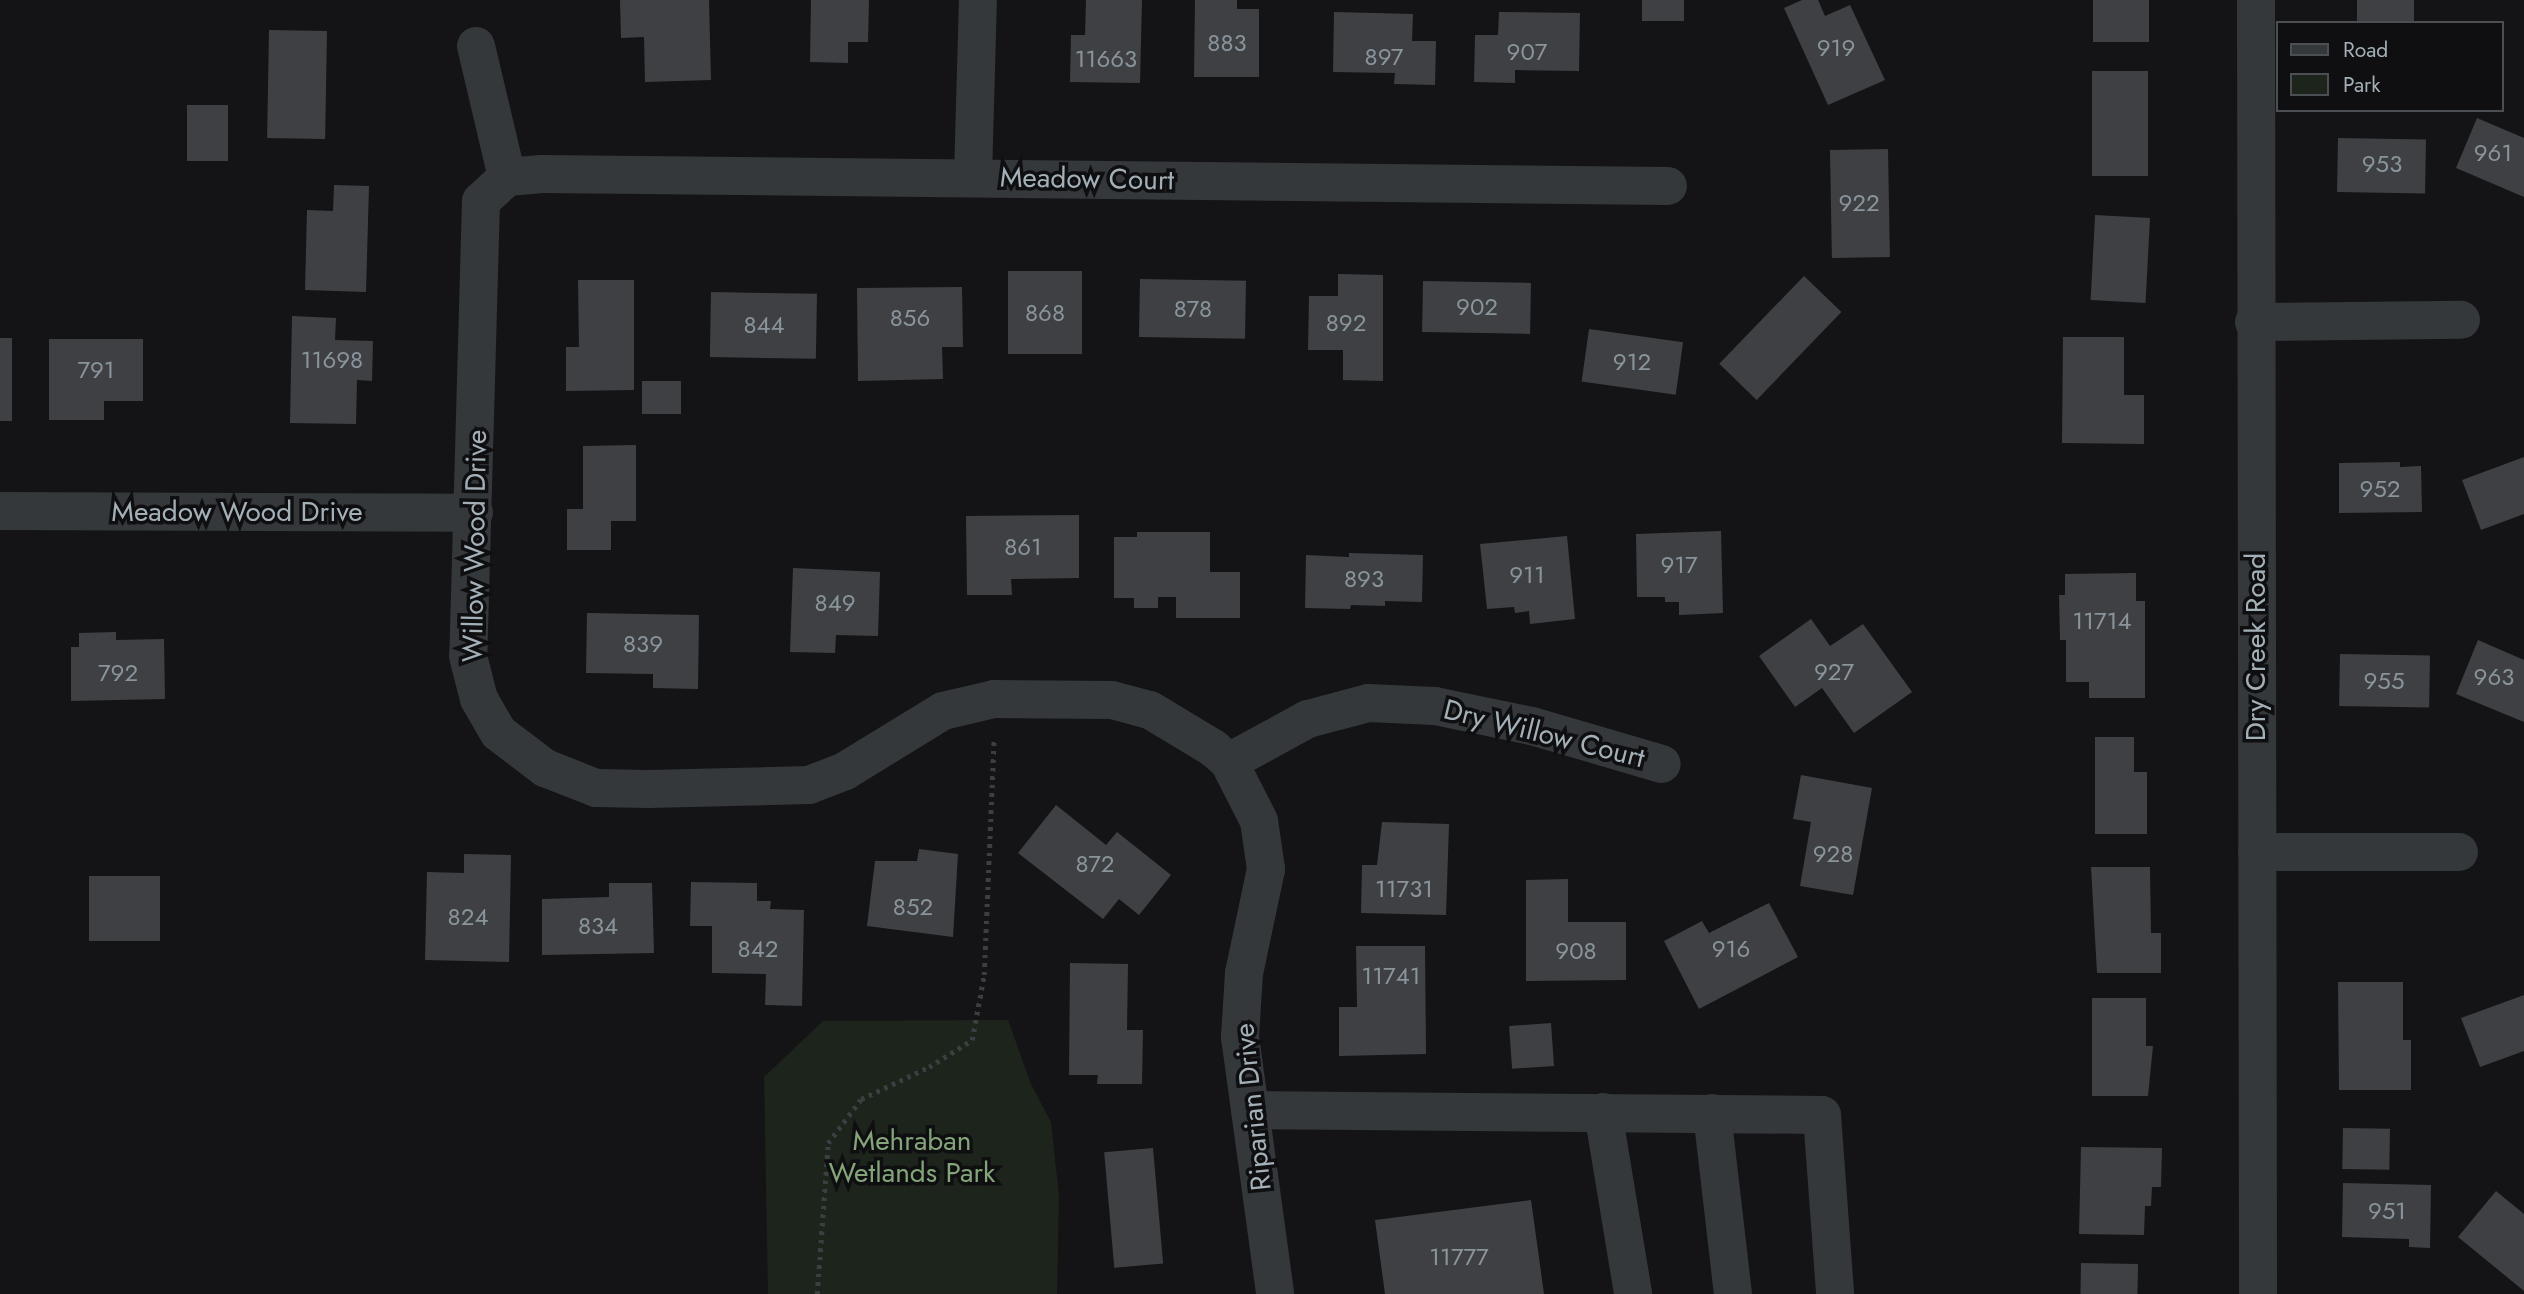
<!DOCTYPE html>
<style>
body{margin:0}
#map{position:relative;width:2524px;height:1294px;overflow:hidden;background:#141416;font-family:Jost,sans-serif}
div>[style]{position:absolute}
[style*='--x']{left:calc(var(--x)*1px);top:calc(var(--y)*1px);width:calc(var(--w)*1px);rotate:calc(var(--a)*1deg)}
.green>*{inset:0;background:#1d241b}
.building>*{inset:0;background:#3e4044;transform-origin:0 0}
.path>*{height:4.5px;margin-top:-2.25px;transform-origin:0;background:repeating-linear-gradient(90deg,#3a3f42 0 3.5px,transparent 0 8.5px)}
.minor>*{height:38px;margin:-19px;padding:0 19px;transform-origin:19px;border-radius:19px;background:#34383b}
span{translate:-50% -50%;white-space:nowrap;text-align:center;line-height:1.15;-webkit-text-stroke:7px #0f0f11;paint-order:stroke}
.number-label{font-size:24px;color:#8a949b}
.number-label span{-webkit-text-stroke-width:0}
.street-label{font-size:28px;color:#a4b0b8}
.park-label{font-size:28px;color:#84a579}
.legend{position:absolute;left:2276px;top:21px;width:228px;height:91px;box-sizing:border-box;background:#0f0f11;border:2px solid #4b4f54;margin:0;padding:9px 12px;list-style:none;font-size:21px;color:#a4b0b8}
.legend li{display:flex;align-items:center;gap:14px;height:35px}
.legend b{width:35px;border:2px solid #4b4f54}
</style>
<div id="map">
<div class="green">
<div style="clip-path:polygon(1008px 1020px,1031px 1084px,1051px 1122px,1059px 1196px,1057px 1294px,768px 1294px,764px 1077px,823px 1021px)"></div>
</div>
<div class="building">
<div style="clip-path:polygon(620px 0,709px 0,711px 80px,645px 82px,644px 37px,621px 38px)"></div>
<div style="clip-path:polygon(811px 0,869px 0,868px 42px,848px 42px,848px 63px,810px 62px)"></div>
<div style="clip-path:polygon(1086px 0,1142px 0,1140px 83px,1070px 82px,1071px 35px,1085px 35px)"></div>
<div style="clip-path:polygon(1195px 0,1237px 0,1237px 9px,1259px 9px,1259px 77px,1194px 77px)"></div>
<div style="left:1642px;top:0;width:42px;height:21px"></div>
<div style="clip-path:polygon(1802px 0,1818px 0,1825px 16px,1850px 5px,1885px 80px,1828px 105px,1784px 8px)"></div>
<div style="left:2093px;top:0;width:56px;height:42px"></div>
<div style="left:2357px;top:0;width:57px;height:23px"></div>
<div style="clip-path:polygon(1334px 12px,1413px 14px,1412px 41px,1436px 41px,1435px 85px,1394px 84px,1395px 73px,1333px 72px)"></div>
<div style="clip-path:polygon(1499px 12px,1580px 13px,1579px 71px,1515px 70px,1515px 83px,1474px 82px,1475px 35px,1498px 35px)"></div>
<div style="left:269px;top:30px;width:58px;height:108px;rotate:1deg"></div>
<div style="left:2092px;top:71px;width:56px;height:105px"></div>
<div style="left:187px;top:105px;width:41px;height:56px"></div>
<div style="clip-path:polygon(2477px 118px,2524px 138px,2524px 197px,2456px 168px)"></div>
<div style="left:2338px;top:138px;width:88px;height:54px;rotate:1deg"></div>
<div style="left:1888px;top:149px;width:108px;height:58px;rotate:89deg"></div>
<div style="clip-path:polygon(334px 185px,369px 186px,366px 292px,305px 290px,307px 210px,333px 211px)"></div>
<div style="left:2150px;top:218px;width:85px;height:55px;rotate:93deg"></div>
<div style="left:1008px;top:271px;width:74px;height:83px"></div>
<div style="clip-path:polygon(1338px 274px,1383px 275px,1383px 381px,1343px 380px,1343px 350px,1308px 350px,1309px 296px,1338px 296px)"></div>
<div style="left:1804px;top:276px;width:52px;height:122px;rotate:44deg"></div>
<div style="left:1140px;top:279px;width:106px;height:58px;rotate:1deg"></div>
<div style="clip-path:polygon(578px 280px,634px 280px,634px 390px,566px 391px,566px 347px,579px 347px)"></div>
<div style="left:1423px;top:281px;width:108px;height:51px;rotate:1deg"></div>
<div style="clip-path:polygon(962px 287px,963px 347px,942px 347px,943px 379px,858px 381px,857px 288px)"></div>
<div style="left:711px;top:292px;width:106px;height:65px;rotate:1deg"></div>
<div style="clip-path:polygon(292px 316px,336px 318px,335px 340px,373px 341px,372px 381px,357px 380px,356px 424px,290px 423px)"></div>
<div style="left:1589px;top:329px;width:95px;height:53px;rotate:8deg"></div>
<div style="clip-path:polygon(2063px 337px,2124px 337px,2124px 395px,2144px 395px,2144px 444px,2062px 443px)"></div>
<div style="left:0;top:338px;width:12px;height:83px"></div>
<div style="clip-path:polygon(49px 339px,143px 339px,143px 401px,104px 401px,104px 420px,49px 420px)"></div>
<div style="left:642px;top:381px;width:39px;height:33px"></div>
<div style="clip-path:polygon(636px 445px,636px 521px,611px 521px,611px 550px,567px 550px,567px 509px,583px 509px,583px 446px)"></div>
<div style="clip-path:polygon(2524px 457px,2524px 514px,2481px 530px,2462px 480px)"></div>
<div style="clip-path:polygon(2400px 462px,2400px 467px,2421px 466px,2422px 512px,2339px 513px,2339px 463px)"></div>
<div style="clip-path:polygon(1079px 515px,1079px 578px,1011px 579px,1012px 595px,967px 595px,966px 516px)"></div>
<div style="clip-path:polygon(1721px 531px,1723px 613px,1679px 615px,1679px 602px,1665px 602px,1665px 597px,1637px 597px,1636px 534px)"></div>
<div style="clip-path:polygon(1137px 532px,1210px 532px,1210px 572px,1240px 572px,1240px 618px,1176px 618px,1176px 597px,1158px 597px,1158px 608px,1134px 608px,1134px 598px,1114px 598px,1114px 537px,1137px 537px)"></div>
<div style="clip-path:polygon(1567px 536px,1575px 619px,1530px 624px,1529px 611px,1515px 613px,1514px 607px,1487px 609px,1480px 544px)"></div>
<div style="clip-path:polygon(1349px 553px,1423px 555px,1422px 602px,1385px 601px,1385px 606px,1351px 605px,1350px 609px,1305px 608px,1306px 555px,1349px 557px)"></div>
<div style="clip-path:polygon(793px 568px,880px 572px,878px 636px,836px 635px,835px 653px,790px 652px)"></div>
<div style="clip-path:polygon(2136px 573px,2136px 601px,2145px 601px,2145px 698px,2089px 698px,2089px 682px,2066px 682px,2066px 640px,2060px 640px,2059px 595px,2065px 595px,2065px 574px)"></div>
<div style="clip-path:polygon(587px 613px,699px 615px,698px 689px,653px 688px,653px 674px,586px 673px)"></div>
<div style="clip-path:polygon(1811px 619px,1830px 646px,1863px 624px,1912px 692px,1854px 733px,1822px 688px,1795px 707px,1759px 656px)"></div>
<div style="clip-path:polygon(116px 632px,116px 640px,164px 639px,165px 699px,71px 701px,71px 647px,79px 647px,79px 633px)"></div>
<div style="clip-path:polygon(2478px 640px,2524px 660px,2524px 722px,2456px 694px)"></div>
<div style="left:2340px;top:654px;width:90px;height:52px;rotate:1deg"></div>
<div style="clip-path:polygon(2095px 737px,2134px 737px,2134px 772px,2147px 772px,2147px 834px,2095px 834px)"></div>
<div style="clip-path:polygon(1801px 775px,1872px 788px,1853px 895px,1800px 886px,1811px 822px,1793px 819px)"></div>
<div style="clip-path:polygon(1056px 805px,1106px 845px,1117px 832px,1171px 875px,1139px 915px,1119px 899px,1103px 919px,1018px 853px)"></div>
<div style="clip-path:polygon(1382px 822px,1449px 824px,1446px 915px,1361px 913px,1362px 865px,1377px 865px)"></div>
<div style="clip-path:polygon(919px 849px,958px 854px,953px 937px,867px 926px,875px 861px,917px 861px)"></div>
<div style="clip-path:polygon(464px 854px,511px 855px,509px 962px,425px 960px,427px 872px,464px 873px)"></div>
<div style="clip-path:polygon(2091px 867px,2150px 867px,2151px 933px,2161px 933px,2161px 973px,2097px 973px)"></div>
<div style="left:89px;top:876px;width:71px;height:65px"></div>
<div style="clip-path:polygon(1568px 879px,1568px 922px,1626px 922px,1626px 980px,1526px 981px,1526px 880px)"></div>
<div style="clip-path:polygon(691px 882px,757px 883px,757px 901px,771px 901px,770px 909px,804px 910px,802px 1006px,765px 1005px,766px 974px,712px 973px,712px 926px,690px 926px)"></div>
<div style="clip-path:polygon(609px 883px,652px 883px,654px 953px,542px 955px,542px 899px,609px 897px)"></div>
<div style="clip-path:polygon(1769px 903px,1798px 957px,1699px 1009px,1664px 941px,1702px 921px,1709px 933px)"></div>
<div style="clip-path:polygon(1356px 946px,1425px 946px,1426px 1054px,1339px 1056px,1339px 1007px,1357px 1007px)"></div>
<div style="clip-path:polygon(1070px 963px,1128px 964px,1127px 1030px,1143px 1030px,1142px 1084px,1097px 1084px,1098px 1075px,1069px 1075px)"></div>
<div style="clip-path:polygon(2338px 982px,2403px 982px,2403px 1040px,2411px 1040px,2411px 1090px,2339px 1090px)"></div>
<div style="clip-path:polygon(2524px 995px,2524px 1051px,2480px 1067px,2461px 1018px)"></div>
<div style="clip-path:polygon(2092px 998px,2146px 998px,2146px 1046px,2153px 1046px,2148px 1096px,2092px 1096px)"></div>
<div style="left:1551px;top:1023px;width:43px;height:42px;rotate:86deg"></div>
<div style="left:2343px;top:1128px;width:47px;height:41px;rotate:1deg"></div>
<div style="clip-path:polygon(2081px 1147px,2162px 1148px,2161px 1187px,2152px 1187px,2151px 1206px,2145px 1206px,2144px 1235px,2079px 1234px)"></div>
<div style="left:1153px;top:1148px;width:116px;height:49px;rotate:85deg"></div>
<div style="clip-path:polygon(2343px 1183px,2431px 1185px,2430px 1248px,2409px 1247px,2409px 1239px,2342px 1237px)"></div>
<div style="clip-path:polygon(2496px 1191px,2524px 1214px,2524px 1291px,2458px 1237px)"></div>
<div style="clip-path:polygon(1531px 1200px,1544px 1294px,1385px 1294px,1375px 1220px)"></div>
<div style="left:2081px;top:1263px;width:57px;height:31px;rotate:1deg"></div>
</div>
<div class="path">
<div style="--x:817;--y:1294;--w:151;--a:-85.8"></div>
<div style="--x:828;--y:1143;--w:55;--a:-53.1"></div>
<div style="--x:861;--y:1099;--w:75;--a:-25.2"></div>
<div style="--x:929;--y:1067;--w:51;--a:-32.1"></div>
<div style="--x:972;--y:1040;--w:66;--a:-79.5"></div>
<div style="--x:984;--y:975;--w:237;--a:-87.6"></div>
</div>
<div class="minor">
<div style="--x:2256;--y:0;--w:1294;--a:89.91"></div>
<div style="--x:476;--y:46;--w:135;--a:76.7"></div>
<div style="--x:507;--y:177;--w:35;--a:137"></div>
<div style="--x:481;--y:201;--w:455;--a:91.6"></div>
<div style="--x:468;--y:656;--w:44;--a:75.7"></div>
<div style="--x:479;--y:699;--w:39;--a:60"></div>
<div style="--x:499;--y:733;--w:58;--a:37.3"></div>
<div style="--x:545;--y:768;--w:55;--a:21.4"></div>
<div style="--x:596;--y:788;--w:52;--a:1.1"></div>
<div style="--x:648;--y:789;--w:161;--a:-1.4"></div>
<div style="--x:809;--y:785;--w:39;--a:-21"></div>
<div style="--x:845;--y:771;--w:115;--a:-31.5"></div>
<div style="--x:943;--y:711;--w:52;--a:-13.2"></div>
<div style="--x:994;--y:699;--w:118;--a:0.5"></div>
<div style="--x:1112;--y:700;--w:39;--a:15"></div>
<div style="--x:1150;--y:710;--w:74;--a:31.1"></div>
<div style="--x:1213;--y:748;--w:21;--a:41"></div>
<div style="--x:1229;--y:762;--w:66;--a:63"></div>
<div style="--x:1259;--y:821;--w:49;--a:81.7"></div>
<div style="--x:1266;--y:869;--w:106;--a:101.9"></div>
<div style="--x:1244;--y:973;--w:64;--a:93.6"></div>
<div style="--x:1240;--y:1037;--w:259;--a:82.2"></div>
<div style="--x:507;--y:177;--w:35;--a:-5"></div>
<div style="--x:542;--y:174;--w:1126;--a:0.61"></div>
<div style="--x:973;--y:177;--w:177;--a:-88.4"></div>
<div style="--x:2254;--y:322;--w:207;--a:-0.6"></div>
<div style="--x:0;--y:511;--w:474;--a:0.2"></div>
<div style="--x:1229;--y:762;--w:90;--a:-28.6"></div>
<div style="--x:1308;--y:719;--w:62;--a:-14.9"></div>
<div style="--x:1368;--y:703;--w:67;--a:2.6"></div>
<div style="--x:1435;--y:706;--w:99;--a:11.7"></div>
<div style="--x:1532;--y:726;--w:135;--a:16.3"></div>
<div style="--x:2257;--y:852;--w:202;--a:0"></div>
<div style="--x:1250;--y:1110;--w:572;--a:0.5"></div>
<div style="--x:1822;--y:1115;--w:179;--a:85.8"></div>
<div style="--x:1603;--y:1112;--w:184;--a:80.6"></div>
<div style="--x:1712;--y:1113;--w:182;--a:83.4"></div>
</div>
<div class="number-label">
<span style="left:1227px;top:43px">883</span>
<span style="left:1836px;top:48px">919</span>
<span style="left:1527px;top:52px">907</span>
<span style="left:1384px;top:57px">897</span>
<span style="left:1106px;top:59px">11663</span>
<span style="left:2493px;top:153px">961</span>
<span style="left:2382px;top:164px">953</span>
<span style="left:1859px;top:203px">922</span>
<span style="left:1477px;top:307px">902</span>
<span style="left:1193px;top:309px">878</span>
<span style="left:1045px;top:313px">868</span>
<span style="left:910px;top:318px">856</span>
<span style="left:1346px;top:323px">892</span>
<span style="left:764px;top:325px">844</span>
<span style="left:332px;top:360px">11698</span>
<span style="left:1632px;top:362px">912</span>
<span style="left:96px;top:370px">791</span>
<span style="left:2380px;top:489px">952</span>
<span style="left:1023px;top:547px">861</span>
<span style="left:1679px;top:565px">917</span>
<span style="left:1527px;top:575px">911</span>
<span style="left:1364px;top:579px">893</span>
<span style="left:835px;top:603px">849</span>
<span style="left:2102px;top:621px">11714</span>
<span style="left:643px;top:644px">839</span>
<span style="left:1834px;top:672px">927</span>
<span style="left:118px;top:673px">792</span>
<span style="left:2494px;top:677px">963</span>
<span style="left:2384px;top:681px">955</span>
<span style="left:1833px;top:854px">928</span>
<span style="left:1095px;top:864px">872</span>
<span style="left:1404px;top:889px">11731</span>
<span style="left:913px;top:907px">852</span>
<span style="left:468px;top:917px">824</span>
<span style="left:598px;top:926px">834</span>
<span style="left:758px;top:949px">842</span>
<span style="left:1731px;top:949px">916</span>
<span style="left:1576px;top:951px">908</span>
<span style="left:1391px;top:976px">11741</span>
<span style="left:2387px;top:1211px">951</span>
<span style="left:1459px;top:1257px">11777</span>
</div>
<div class="street-label">
<span style="left:1087px;top:179px;rotate:1deg">Meadow Court</span>
<span style="left:237px;top:512px">Meadow Wood Drive</span>
<span style="left:475px;top:546px;rotate:-89deg">Willow Wood Drive</span>
<span style="left:2256px;top:647px;rotate:-90deg">Dry Creek Road</span>
<span style="left:1544px;top:734px;rotate:14deg">Dry Willow Court</span>
<span style="left:1253px;top:1107px;rotate:-96deg">Riparian Drive</span>
</div>
<div class="park-label">
<span style="left:912px;top:1157px">Mehraban<br>Wetlands Park</span>
</div>
<ul class="legend">
<li><b style="height:9px;background:#34383b"></b>Road</li>
<li><b style="height:19px;background:#1d241b"></b>Park</li>
</ul>
</div>
